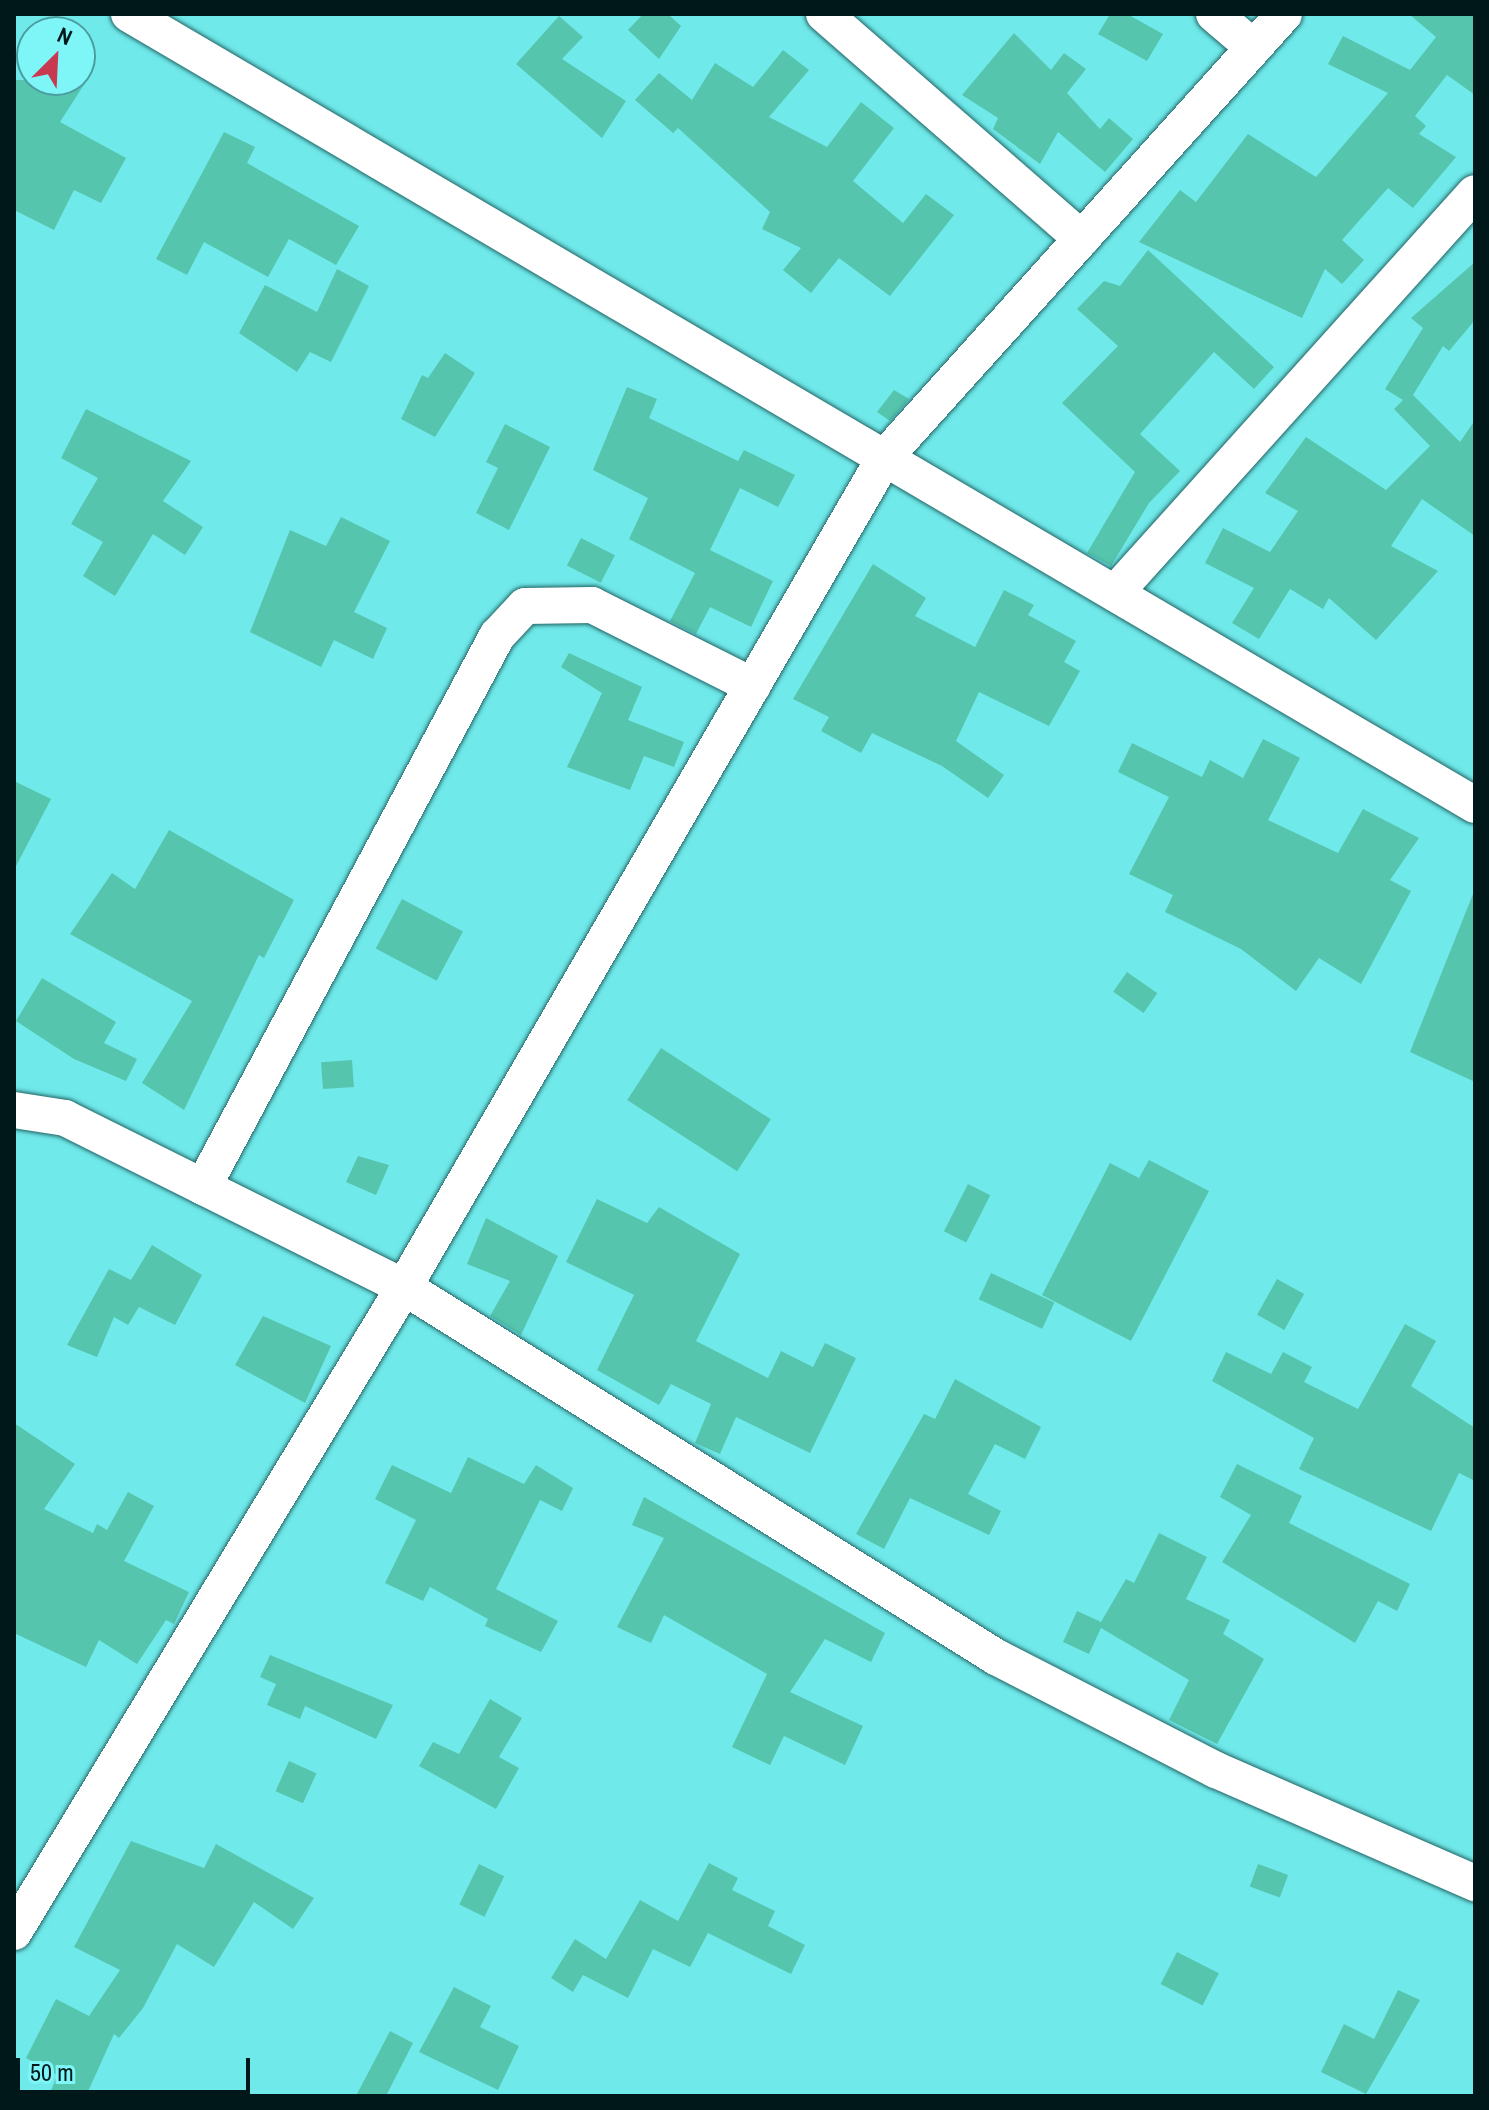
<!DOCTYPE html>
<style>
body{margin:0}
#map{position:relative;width:1489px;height:2110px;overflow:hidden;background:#70e9ea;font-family:"Archivo Narrow",sans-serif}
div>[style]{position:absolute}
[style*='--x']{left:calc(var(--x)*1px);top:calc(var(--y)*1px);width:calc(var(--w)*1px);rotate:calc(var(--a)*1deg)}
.building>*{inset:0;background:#56c5ad;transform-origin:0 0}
.roads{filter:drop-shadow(0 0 2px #236465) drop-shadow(0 0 2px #236465)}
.minor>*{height:36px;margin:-18px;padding:0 18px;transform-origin:18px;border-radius:18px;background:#fff}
span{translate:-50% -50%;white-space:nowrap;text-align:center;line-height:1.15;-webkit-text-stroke:8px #7ef6f8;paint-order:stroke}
.frame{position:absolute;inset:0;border:16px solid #001819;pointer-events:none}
.north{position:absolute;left:16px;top:16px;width:80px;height:80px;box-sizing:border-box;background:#7ef6f8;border:2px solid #4c9d9f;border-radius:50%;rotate:24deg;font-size:22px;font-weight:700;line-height:32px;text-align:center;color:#001819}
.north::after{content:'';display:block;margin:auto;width:28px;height:36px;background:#c8384e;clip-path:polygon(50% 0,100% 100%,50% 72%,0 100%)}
.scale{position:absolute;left:16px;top:2058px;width:234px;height:36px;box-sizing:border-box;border:4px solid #001819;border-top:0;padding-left:10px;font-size:24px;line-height:28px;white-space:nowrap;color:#001819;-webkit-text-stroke:6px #7ef6f8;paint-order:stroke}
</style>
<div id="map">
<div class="building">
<div style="clip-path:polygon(643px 14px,668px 14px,681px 26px,659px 59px,628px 30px)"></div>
<div style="clip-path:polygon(1110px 14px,1127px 14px,1163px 34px,1147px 61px,1098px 34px)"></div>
<div style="clip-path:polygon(1409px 14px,1475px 14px,1475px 95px,1447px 75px,1415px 116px,1426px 126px,1419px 134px,1456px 157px,1413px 208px,1388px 188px,1342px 240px,1364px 260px,1342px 284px,1325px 269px,1302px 318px,1139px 242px,1180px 190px,1196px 202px,1248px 134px,1316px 177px,1388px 93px,1328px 64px,1343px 36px,1410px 70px,1436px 37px)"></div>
<div style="clip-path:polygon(559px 16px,583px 37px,562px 59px,626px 101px,602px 138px,516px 64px)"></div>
<div style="clip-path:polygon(1014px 33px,1051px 70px,1064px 53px,1086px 69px,1067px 93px,1100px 129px,1109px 118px,1133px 139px,1105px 172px,1058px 132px,1040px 164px,993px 129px,998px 118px,962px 95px)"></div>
<div style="clip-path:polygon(783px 50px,809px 70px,769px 117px,827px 147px,861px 102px,894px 128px,853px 181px,903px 223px,926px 194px,954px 215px,890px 296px,839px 258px,811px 293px,783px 270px,801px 248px,762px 229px,770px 212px,678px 128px,673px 133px,635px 100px,659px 73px,692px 100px,715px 63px,753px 87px)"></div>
<div style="clip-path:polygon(14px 80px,87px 80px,60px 122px,126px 158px,101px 203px,74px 190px,54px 230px,14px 210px)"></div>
<div style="clip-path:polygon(224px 132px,255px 147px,247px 163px,359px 226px,336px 265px,289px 239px,268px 277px,204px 242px,187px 275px,156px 259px)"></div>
<div style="clip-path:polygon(1148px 250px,1274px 367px,1254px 389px,1214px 352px,1140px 434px,1180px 471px,1149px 503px,1111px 566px,1087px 553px,1135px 472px,1062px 403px,1118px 346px,1077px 309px,1104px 281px,1120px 286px)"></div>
<div style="clip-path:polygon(1475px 262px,1475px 320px,1449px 351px,1443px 346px,1413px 395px,1460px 442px,1475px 420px,1475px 536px,1422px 499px,1391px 546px,1438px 571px,1376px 640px,1329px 598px,1323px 609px,1290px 589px,1259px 639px,1232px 623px,1254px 588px,1205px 563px,1223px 528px,1270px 552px,1298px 511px,1265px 493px,1306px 437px,1386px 490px,1430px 446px,1394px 409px,1403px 400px,1385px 389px,1423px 328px,1411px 318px)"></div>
<div style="clip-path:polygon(337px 269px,369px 286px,331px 362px,310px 352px,297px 372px,239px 333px,265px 285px,317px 312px)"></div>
<div style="clip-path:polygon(445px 353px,475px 373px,435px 437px,401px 419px,422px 375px,428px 378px)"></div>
<div style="clip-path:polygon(627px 387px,657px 399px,649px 418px,738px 461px,744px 450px,795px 475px,778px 507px,740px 488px,710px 550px,773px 581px,751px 627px,710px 607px,696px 634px,670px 621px,695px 573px,629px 539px,648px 498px,593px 470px)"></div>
<div style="clip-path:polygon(894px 390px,909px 399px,890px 421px,877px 412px)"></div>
<div style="clip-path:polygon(86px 409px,191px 461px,163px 501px,203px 527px,185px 555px,153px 534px,115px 596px,83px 576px,103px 542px,71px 524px,98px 478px,61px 458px)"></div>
<div style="clip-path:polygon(505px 424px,550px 447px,509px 530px,476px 513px,498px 468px,486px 462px)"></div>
<div style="clip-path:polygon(341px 517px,390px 541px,354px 612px,387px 628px,373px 659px,334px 640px,321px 667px,250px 632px,290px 530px,326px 546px)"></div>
<div style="left:581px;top:538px;width:38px;height:31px;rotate:27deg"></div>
<div style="clip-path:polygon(873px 564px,926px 598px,915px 616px,975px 647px,1004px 590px,1034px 605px,1028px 615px,1076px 641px,1064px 662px,1080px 671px,1049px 726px,979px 692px,956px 741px,1004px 775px,988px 798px,942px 766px,872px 733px,861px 753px,821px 731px,829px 717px,793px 699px)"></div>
<div style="clip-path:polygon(569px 653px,642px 687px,628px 720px,684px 742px,674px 767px,644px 756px,630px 790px,567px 767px,602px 693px,561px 667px)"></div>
<div style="clip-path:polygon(1263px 739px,1300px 758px,1268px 820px,1338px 853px,1363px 809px,1419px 838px,1390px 880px,1411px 891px,1361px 984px,1319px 958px,1296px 991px,1241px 949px,1165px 912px,1173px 895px,1129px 874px,1169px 797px,1118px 772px,1132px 743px,1202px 777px,1210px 760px,1243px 778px)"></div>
<div style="clip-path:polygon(14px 781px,51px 799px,14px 870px)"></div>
<div style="clip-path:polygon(169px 830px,294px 900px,264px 958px,259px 955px,184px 1110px,142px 1083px,192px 1001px,70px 934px,112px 873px,135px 889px)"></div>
<div style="clip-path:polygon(1475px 889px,1475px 1082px,1410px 1052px)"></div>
<div style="left:402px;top:899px;width:69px;height:56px;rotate:28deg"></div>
<div style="left:1127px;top:972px;width:37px;height:24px;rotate:35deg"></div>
<div style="clip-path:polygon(42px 978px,116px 1022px,104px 1043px,137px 1059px,126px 1081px,74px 1059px,16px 1021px)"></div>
<div style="left:661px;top:1048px;width:131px;height:62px;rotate:33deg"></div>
<div style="left:352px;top:1060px;width:27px;height:31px;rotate:86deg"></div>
<div style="clip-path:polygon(358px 1156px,389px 1165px,376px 1195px,346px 1182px)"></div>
<div style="clip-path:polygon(1149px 1160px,1209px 1191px,1131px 1341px,1042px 1295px,1110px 1163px,1139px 1178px)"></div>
<div style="left:968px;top:1184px;width:25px;height:53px;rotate:27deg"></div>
<div style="clip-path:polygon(597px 1199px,647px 1223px,659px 1207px,740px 1254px,696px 1341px,768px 1378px,781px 1351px,813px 1367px,825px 1343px,856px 1358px,810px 1453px,736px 1417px,720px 1454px,695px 1443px,711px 1404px,671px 1384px,659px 1405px,597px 1370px,634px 1295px,566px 1262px)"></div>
<div style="clip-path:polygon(486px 1218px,558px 1256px,521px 1335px,490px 1316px,510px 1281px,467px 1264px)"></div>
<div style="clip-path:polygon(152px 1245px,202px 1275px,175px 1325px,139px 1307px,128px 1325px,114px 1317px,97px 1357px,67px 1345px,109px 1269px,131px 1280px)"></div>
<div style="left:991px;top:1273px;width:70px;height:29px;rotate:25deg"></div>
<div style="left:1277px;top:1279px;width:31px;height:41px;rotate:29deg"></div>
<div style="clip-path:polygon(263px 1316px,331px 1346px,305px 1403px,235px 1365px)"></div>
<div style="clip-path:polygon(1405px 1324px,1436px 1341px,1411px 1386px,1475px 1428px,1475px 1481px,1459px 1473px,1431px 1531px,1299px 1469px,1314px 1438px,1212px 1381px,1226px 1352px,1271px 1374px,1283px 1352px,1312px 1367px,1304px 1382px,1358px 1409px)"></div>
<div style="clip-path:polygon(955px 1379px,1041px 1427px,1025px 1459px,995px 1444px,968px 1494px,1001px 1511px,989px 1535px,910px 1498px,884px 1549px,856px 1534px,924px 1414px,935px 1419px)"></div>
<div style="clip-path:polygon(14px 1423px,75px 1464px,44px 1509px,93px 1533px,97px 1524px,107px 1530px,128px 1492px,154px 1506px,124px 1561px,189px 1592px,174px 1624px,166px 1620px,137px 1664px,99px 1640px,86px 1667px,14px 1633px)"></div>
<div style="clip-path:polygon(468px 1457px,524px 1484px,536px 1465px,573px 1488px,562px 1511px,540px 1500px,496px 1589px,558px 1621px,541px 1652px,485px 1626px,488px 1619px,430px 1587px,423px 1601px,385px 1583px,416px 1520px,375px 1499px,392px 1465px,451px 1493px)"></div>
<div style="clip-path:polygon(1237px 1464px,1302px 1496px,1289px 1523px,1410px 1584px,1397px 1611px,1378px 1601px,1355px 1643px,1222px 1562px,1251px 1515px,1220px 1497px)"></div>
<div style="clip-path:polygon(644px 1497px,885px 1633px,871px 1662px,825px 1639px,790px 1692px,863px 1726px,845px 1765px,784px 1736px,770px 1765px,732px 1747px,767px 1674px,664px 1615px,651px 1643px,617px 1627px,664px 1538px,632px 1525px)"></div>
<div style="clip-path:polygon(1159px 1533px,1207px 1557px,1186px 1599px,1230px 1620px,1223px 1634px,1264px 1659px,1217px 1744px,1169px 1720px,1189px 1680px,1101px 1628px,1089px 1654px,1063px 1642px,1077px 1611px,1101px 1622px,1126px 1579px,1134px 1583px)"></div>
<div style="clip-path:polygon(270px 1655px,393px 1705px,376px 1739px,305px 1706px,300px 1719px,267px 1705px,276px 1684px,260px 1677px)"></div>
<div style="clip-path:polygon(490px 1699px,522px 1718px,499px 1757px,519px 1768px,496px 1809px,419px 1766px,433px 1742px,459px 1754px)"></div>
<div style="left:289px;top:1761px;width:30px;height:33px;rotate:24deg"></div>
<div style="clip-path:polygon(131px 1841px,204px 1868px,216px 1844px,314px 1898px,293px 1929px,254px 1902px,214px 1967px,177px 1944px,143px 2008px,119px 2038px,114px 2034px,86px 2096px,49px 2096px,57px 2075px,26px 2058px,56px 1999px,89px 2016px,120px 1970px,74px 1947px)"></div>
<div style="clip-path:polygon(709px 1863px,738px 1878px,732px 1890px,775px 1911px,768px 1926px,805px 1945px,791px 1974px,708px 1933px,690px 1967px,653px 1949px,628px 1998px,583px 1975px,573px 1992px,551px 1978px,575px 1939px,606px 1959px,640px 1900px,678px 1921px)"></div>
<div style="left:479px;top:1864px;width:28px;height:45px;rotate:26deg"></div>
<div style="left:1258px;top:1864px;width:32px;height:24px;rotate:20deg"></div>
<div style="left:1177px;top:1952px;width:47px;height:36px;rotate:27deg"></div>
<div style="clip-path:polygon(454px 1987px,491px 2006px,480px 2027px,519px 2046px,498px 2090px,419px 2052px)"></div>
<div style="clip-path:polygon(1398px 1990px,1420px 2000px,1366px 2094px,1321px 2072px,1344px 2024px,1374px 2039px)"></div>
<div style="clip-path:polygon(390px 2031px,413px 2043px,386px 2096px,356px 2096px)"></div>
</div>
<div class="roads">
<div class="minor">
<div style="--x:129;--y:14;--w:1561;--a:30.44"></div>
<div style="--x:824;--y:14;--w:342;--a:41.1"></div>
<div style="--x:1214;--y:14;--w:52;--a:40.4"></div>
<div style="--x:1115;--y:593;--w:538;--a:-48.01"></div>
<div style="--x:14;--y:1110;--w:52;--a:8.9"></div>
<div style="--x:65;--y:1118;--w:379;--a:26.5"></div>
<div style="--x:404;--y:1287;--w:698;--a:32.01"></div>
<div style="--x:996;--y:1657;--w:247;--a:27.2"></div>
<div style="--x:1216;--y:1770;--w:283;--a:23.6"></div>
<div style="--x:203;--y:1187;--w:625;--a:-61.92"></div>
<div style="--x:497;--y:636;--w:41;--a:-47"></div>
<div style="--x:525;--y:606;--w:67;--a:-0.9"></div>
<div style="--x:592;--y:605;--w:180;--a:26.7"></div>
<div style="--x:14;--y:1932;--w:754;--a:-58.84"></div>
<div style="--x:404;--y:1287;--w:959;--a:-59.91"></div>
<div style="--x:885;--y:457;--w:596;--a:-47.99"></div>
</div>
</div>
<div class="frame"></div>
<div class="north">N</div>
<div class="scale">50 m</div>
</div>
